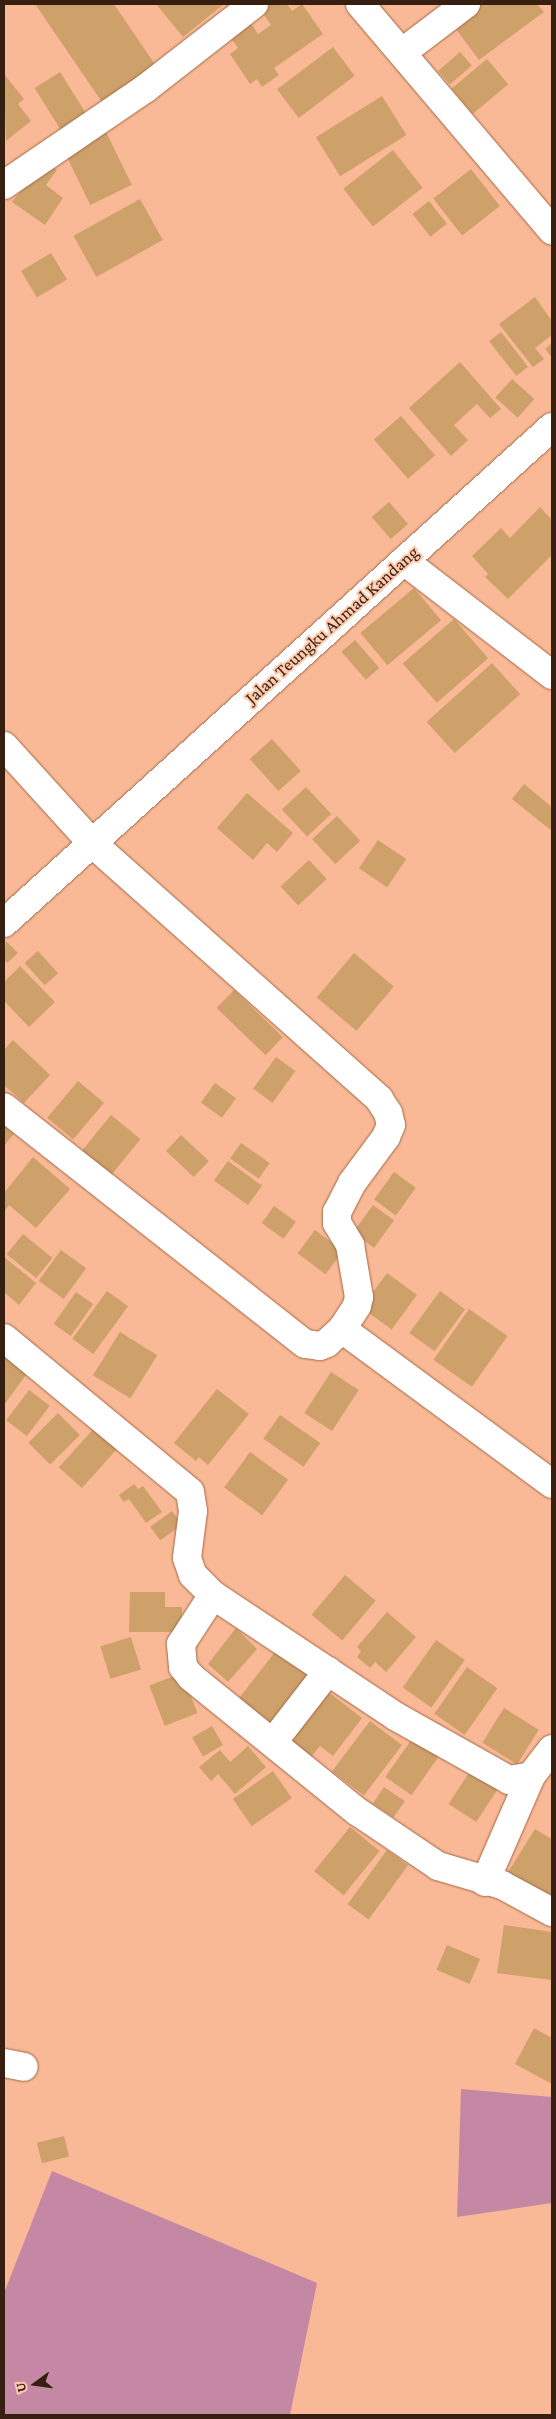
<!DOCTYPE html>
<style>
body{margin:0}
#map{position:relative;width:556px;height:2419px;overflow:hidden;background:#fab996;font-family:"Crimson Pro",serif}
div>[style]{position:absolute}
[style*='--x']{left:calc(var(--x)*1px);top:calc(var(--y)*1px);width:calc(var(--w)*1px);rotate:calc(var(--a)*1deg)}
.forest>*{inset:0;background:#c588a4}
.building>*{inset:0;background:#cea06a;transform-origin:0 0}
.roads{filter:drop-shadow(0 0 1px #a36947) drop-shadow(0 0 1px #a36947)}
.minor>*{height:28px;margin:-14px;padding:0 14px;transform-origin:14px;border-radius:14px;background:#fff}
span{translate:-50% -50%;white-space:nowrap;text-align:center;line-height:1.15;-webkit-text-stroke:4px #fecaad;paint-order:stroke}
.street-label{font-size:18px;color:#361e10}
.frame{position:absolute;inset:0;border:5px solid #361e10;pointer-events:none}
.north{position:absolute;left:10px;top:2359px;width:50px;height:50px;-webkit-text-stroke:4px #fecaad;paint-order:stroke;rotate:256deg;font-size:14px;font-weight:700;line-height:20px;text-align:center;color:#361e10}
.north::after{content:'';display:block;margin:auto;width:18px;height:22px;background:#361e10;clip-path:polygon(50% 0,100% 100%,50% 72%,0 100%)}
</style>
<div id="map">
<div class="forest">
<div style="clip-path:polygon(461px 2089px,552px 2097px,552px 2203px,457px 2217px)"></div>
<div style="clip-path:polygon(52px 2171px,317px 2283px,290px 2415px,4px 2415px,4px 2293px)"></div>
</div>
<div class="building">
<div style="clip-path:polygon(35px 4px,114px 4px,158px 69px,104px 105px)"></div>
<div style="clip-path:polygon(156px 4px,224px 4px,183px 37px)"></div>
<div style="clip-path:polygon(271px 4px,287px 4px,292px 11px,302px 4px,323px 34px,274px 68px,279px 75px,262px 87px,257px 79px,250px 84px,230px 54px,238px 48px,230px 37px,250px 22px,258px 34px,271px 25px,261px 10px)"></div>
<div style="clip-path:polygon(481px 4px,537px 4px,544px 12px,479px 60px,453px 25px)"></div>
<div style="left:333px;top:47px;width:36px;height:70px;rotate:53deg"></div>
<div style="left:460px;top:52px;width:18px;height:29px;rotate:49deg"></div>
<div style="left:487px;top:59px;width:33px;height:46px;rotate:50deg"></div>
<div style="left:60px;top:72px;width:52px;height:30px;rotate:58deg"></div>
<div style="clip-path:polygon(4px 74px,24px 99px,18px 104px,31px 121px,6px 141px)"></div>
<div style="left:382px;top:96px;width:46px;height:78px;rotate:58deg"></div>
<div style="left:105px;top:130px;width:61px;height:46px;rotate:64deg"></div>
<div style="left:393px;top:150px;width:48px;height:63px;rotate:52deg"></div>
<div style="clip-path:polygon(44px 161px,57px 170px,46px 185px,63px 198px,45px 225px,12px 202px)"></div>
<div style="left:471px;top:169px;width:47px;height:48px;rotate:52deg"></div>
<div style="left:140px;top:199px;width:47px;height:76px;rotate:61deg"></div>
<div style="left:429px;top:201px;width:29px;height:21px;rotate:52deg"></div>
<div style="left:51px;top:253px;width:31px;height:35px;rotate:59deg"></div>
<div style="clip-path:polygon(535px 297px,552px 321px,552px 335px,535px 348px,544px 359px,533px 367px,499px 324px)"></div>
<div style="left:501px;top:332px;width:44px;height:15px;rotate:52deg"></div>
<div style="clip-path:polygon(552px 343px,552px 358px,545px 349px)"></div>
<div style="clip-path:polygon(460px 362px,501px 409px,490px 418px,477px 404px,454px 425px,468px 440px,451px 456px,409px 408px)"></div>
<div style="left:512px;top:379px;width:30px;height:25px;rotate:42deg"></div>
<div style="left:401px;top:416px;width:52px;height:36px;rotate:49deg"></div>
<div style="left:389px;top:502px;width:29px;height:23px;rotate:49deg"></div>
<div style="clip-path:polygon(540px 507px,552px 520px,552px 555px,508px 599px,485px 577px,488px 574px,472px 556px,501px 528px,510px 538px)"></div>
<div style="left:414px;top:588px;width:42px;height:70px;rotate:50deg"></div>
<div style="left:454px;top:619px;width:52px;height:68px;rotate:49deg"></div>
<div style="left:355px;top:640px;width:37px;height:18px;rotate:49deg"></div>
<div style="left:492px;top:663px;width:42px;height:88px;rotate:48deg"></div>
<div style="left:272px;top:739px;width:43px;height:30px;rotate:48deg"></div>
<div style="clip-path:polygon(524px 784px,552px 807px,552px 831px,512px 799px)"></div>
<div style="left:306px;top:787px;width:37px;height:33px;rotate:47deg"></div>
<div style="clip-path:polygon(247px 793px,293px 833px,277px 852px,267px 843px,253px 860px,217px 828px)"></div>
<div style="left:337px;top:816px;width:34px;height:34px;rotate:47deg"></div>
<div style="left:378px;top:840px;width:34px;height:34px;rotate:34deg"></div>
<div style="left:309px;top:860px;width:26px;height:39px;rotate:47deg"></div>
<div style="clip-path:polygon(6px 941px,18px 953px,7px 963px,4px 960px)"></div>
<div style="left:38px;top:951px;width:30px;height:18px;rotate:48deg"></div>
<div style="left:354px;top:953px;width:52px;height:58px;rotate:40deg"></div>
<div style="clip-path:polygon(20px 966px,55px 1002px,29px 1027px,4px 1001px,4px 982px)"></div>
<div style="left:234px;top:990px;width:68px;height:25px;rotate:44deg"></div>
<div style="clip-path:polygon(13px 1040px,50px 1075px,24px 1103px,4px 1085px,4px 1050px)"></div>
<div style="left:276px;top:1057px;width:24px;height:39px;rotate:36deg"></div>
<div style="left:78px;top:1081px;width:34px;height:48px;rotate:40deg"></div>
<div style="left:215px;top:1083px;width:26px;height:24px;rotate:36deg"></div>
<div style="left:111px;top:1115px;width:38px;height:50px;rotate:39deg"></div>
<div style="clip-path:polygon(4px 1119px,17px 1130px,4px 1146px)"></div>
<div style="left:181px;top:1135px;width:38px;height:22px;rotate:43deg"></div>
<div style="left:241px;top:1143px;width:35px;height:19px;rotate:35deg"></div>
<div style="clip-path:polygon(33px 1157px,70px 1189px,36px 1228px,9px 1205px,4px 1212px,4px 1193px)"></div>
<div style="left:228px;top:1161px;width:42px;height:24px;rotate:36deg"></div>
<div style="left:394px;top:1172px;width:27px;height:34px;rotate:36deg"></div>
<div style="left:373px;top:1205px;width:26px;height:34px;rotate:36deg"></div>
<div style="left:274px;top:1206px;width:27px;height:21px;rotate:36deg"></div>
<div style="left:315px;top:1230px;width:35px;height:29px;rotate:37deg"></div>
<div style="left:23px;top:1234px;width:38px;height:26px;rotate:39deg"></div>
<div style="left:61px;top:1250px;width:31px;height:38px;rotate:36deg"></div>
<div style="clip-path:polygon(4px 1257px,36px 1283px,19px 1305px,4px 1292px)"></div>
<div style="left:387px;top:1273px;width:37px;height:43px;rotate:36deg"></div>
<div style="left:107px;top:1291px;width:26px;height:59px;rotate:36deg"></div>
<div style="left:440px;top:1291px;width:31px;height:52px;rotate:36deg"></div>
<div style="left:76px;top:1292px;width:21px;height:39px;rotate:35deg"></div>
<div style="left:469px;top:1309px;width:47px;height:62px;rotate:35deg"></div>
<div style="left:120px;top:1332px;width:44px;height:51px;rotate:32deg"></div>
<div style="clip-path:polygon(4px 1347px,31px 1368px,4px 1405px)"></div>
<div style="left:331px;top:1372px;width:33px;height:49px;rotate:33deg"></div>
<div style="clip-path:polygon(217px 1389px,249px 1414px,208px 1465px,199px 1457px,196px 1461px,174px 1443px)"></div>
<div style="left:29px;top:1390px;width:26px;height:38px;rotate:37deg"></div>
<div style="left:58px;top:1413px;width:31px;height:42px;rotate:45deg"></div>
<div style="left:280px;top:1415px;width:49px;height:29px;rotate:35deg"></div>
<div style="left:97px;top:1425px;width:31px;height:57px;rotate:42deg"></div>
<div style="left:250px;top:1452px;width:47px;height:44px;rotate:36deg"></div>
<div style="clip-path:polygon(134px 1484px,138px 1489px,143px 1486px,162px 1512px,146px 1523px,129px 1499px,124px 1502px,119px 1495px)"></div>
<div style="left:172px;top:1511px;width:17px;height:27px;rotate:54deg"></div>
<div style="left:345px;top:1575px;width:40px;height:52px;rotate:40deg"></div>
<div style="clip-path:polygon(130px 1592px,165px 1592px,165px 1607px,182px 1607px,182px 1632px,129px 1632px)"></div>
<div style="clip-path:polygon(387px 1612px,416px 1637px,386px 1672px,375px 1662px,370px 1668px,357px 1657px,361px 1651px,357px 1647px)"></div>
<div style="clip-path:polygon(236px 1628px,257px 1649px,228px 1682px,208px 1664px)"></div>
<div style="left:131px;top:1637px;width:34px;height:32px;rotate:73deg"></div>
<div style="left:436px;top:1640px;width:35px;height:58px;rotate:35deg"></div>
<div style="left:279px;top:1647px;width:53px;height:65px;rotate:38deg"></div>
<div style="left:467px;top:1667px;width:37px;height:57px;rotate:35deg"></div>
<div style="left:182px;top:1673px;width:43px;height:35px;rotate:69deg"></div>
<div style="clip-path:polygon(327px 1691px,362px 1718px,333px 1756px,320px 1746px,311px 1757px,291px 1741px)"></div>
<div style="left:504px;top:1708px;width:41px;height:41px;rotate:32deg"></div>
<div style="left:370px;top:1721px;width:40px;height:63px;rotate:37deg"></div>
<div style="left:212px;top:1726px;width:22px;height:23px;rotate:60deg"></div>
<div style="left:414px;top:1736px;width:32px;height:50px;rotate:35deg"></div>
<div style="clip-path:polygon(248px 1746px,266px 1767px,235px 1794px,218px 1774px,211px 1781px,199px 1767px,220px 1750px,230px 1762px)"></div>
<div style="left:472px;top:1768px;width:33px;height:43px;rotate:33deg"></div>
<div style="left:273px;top:1771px;width:33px;height:49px;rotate:55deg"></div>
<div style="left:384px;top:1787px;width:25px;height:20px;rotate:34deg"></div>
<div style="left:350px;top:1827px;width:38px;height:57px;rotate:39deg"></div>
<div style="clip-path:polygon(535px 1829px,552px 1839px,552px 1906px,505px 1877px)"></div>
<div style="left:387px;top:1850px;width:26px;height:67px;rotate:36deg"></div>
<div style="clip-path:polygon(504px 1925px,552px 1932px,552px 1980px,497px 1973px)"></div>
<div style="left:447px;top:1945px;width:36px;height:27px;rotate:23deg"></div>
<div style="clip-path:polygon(534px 2028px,552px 2038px,552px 2084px,515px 2064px)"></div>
<div style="left:64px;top:2136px;width:21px;height:28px;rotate:76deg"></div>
</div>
<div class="roads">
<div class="minor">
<div style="--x:360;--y:4;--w:297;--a:49.7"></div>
<div style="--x:404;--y:51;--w:78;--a:-37.2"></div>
<div style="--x:4;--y:185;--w:172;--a:-34.3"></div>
<div style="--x:146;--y:88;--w:137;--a:-37.9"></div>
<div style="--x:404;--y:561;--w:187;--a:37.6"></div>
<div style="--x:4;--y:746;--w:131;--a:47.8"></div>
<div style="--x:92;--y:843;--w:385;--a:41.7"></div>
<div style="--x:379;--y:1099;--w:17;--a:57"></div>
<div style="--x:388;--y:1113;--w:12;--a:76"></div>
<div style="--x:391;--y:1125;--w:13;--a:113"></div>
<div style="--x:386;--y:1137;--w:57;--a:126.5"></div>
<div style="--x:352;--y:1183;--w:33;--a:117"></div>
<div style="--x:337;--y:1212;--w:11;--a:90"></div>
<div style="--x:337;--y:1223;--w:26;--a:59"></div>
<div style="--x:350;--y:1245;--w:53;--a:80.2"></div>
<div style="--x:359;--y:1297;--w:9;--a:103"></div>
<div style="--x:357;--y:1306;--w:27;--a:123"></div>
<div style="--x:342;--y:1329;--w:21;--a:137"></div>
<div style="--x:327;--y:1343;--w:8;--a:157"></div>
<div style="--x:320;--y:1346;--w:15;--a:-172"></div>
<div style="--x:305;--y:1344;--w:383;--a:-141.8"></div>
<div style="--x:4;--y:923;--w:739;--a:-42.15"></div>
<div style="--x:342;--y:1329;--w:261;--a:36.4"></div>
<div style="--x:4;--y:1338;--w:241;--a:39.6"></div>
<div style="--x:190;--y:1492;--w:19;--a:81"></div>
<div style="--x:193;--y:1511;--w:47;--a:97.3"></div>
<div style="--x:187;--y:1558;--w:18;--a:71"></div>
<div style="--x:193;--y:1575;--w:28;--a:45"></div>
<div style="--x:213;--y:1595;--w:219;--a:33.6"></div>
<div style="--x:395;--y:1716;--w:131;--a:29.3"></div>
<div style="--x:509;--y:1780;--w:22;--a:-10"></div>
<div style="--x:531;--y:1776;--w:34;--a:-52"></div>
<div style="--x:213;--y:1595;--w:59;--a:123.1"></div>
<div style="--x:181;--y:1644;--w:23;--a:85"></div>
<div style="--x:183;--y:1667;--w:13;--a:51"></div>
<div style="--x:191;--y:1677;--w:215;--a:39"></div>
<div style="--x:358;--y:1812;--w:97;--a:34"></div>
<div style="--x:438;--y:1866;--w:67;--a:16.5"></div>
<div style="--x:502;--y:1885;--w:57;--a:28.4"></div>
<div style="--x:273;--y:1742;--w:90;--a:-52.2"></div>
<div style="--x:485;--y:1882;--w:116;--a:-66.5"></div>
<div style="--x:4;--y:2063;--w:20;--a:11"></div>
</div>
</div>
<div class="street-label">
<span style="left:332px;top:625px;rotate:-42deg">Jalan Teungku Ahmad Kandang</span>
</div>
<div class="frame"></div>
<div class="north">U</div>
</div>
